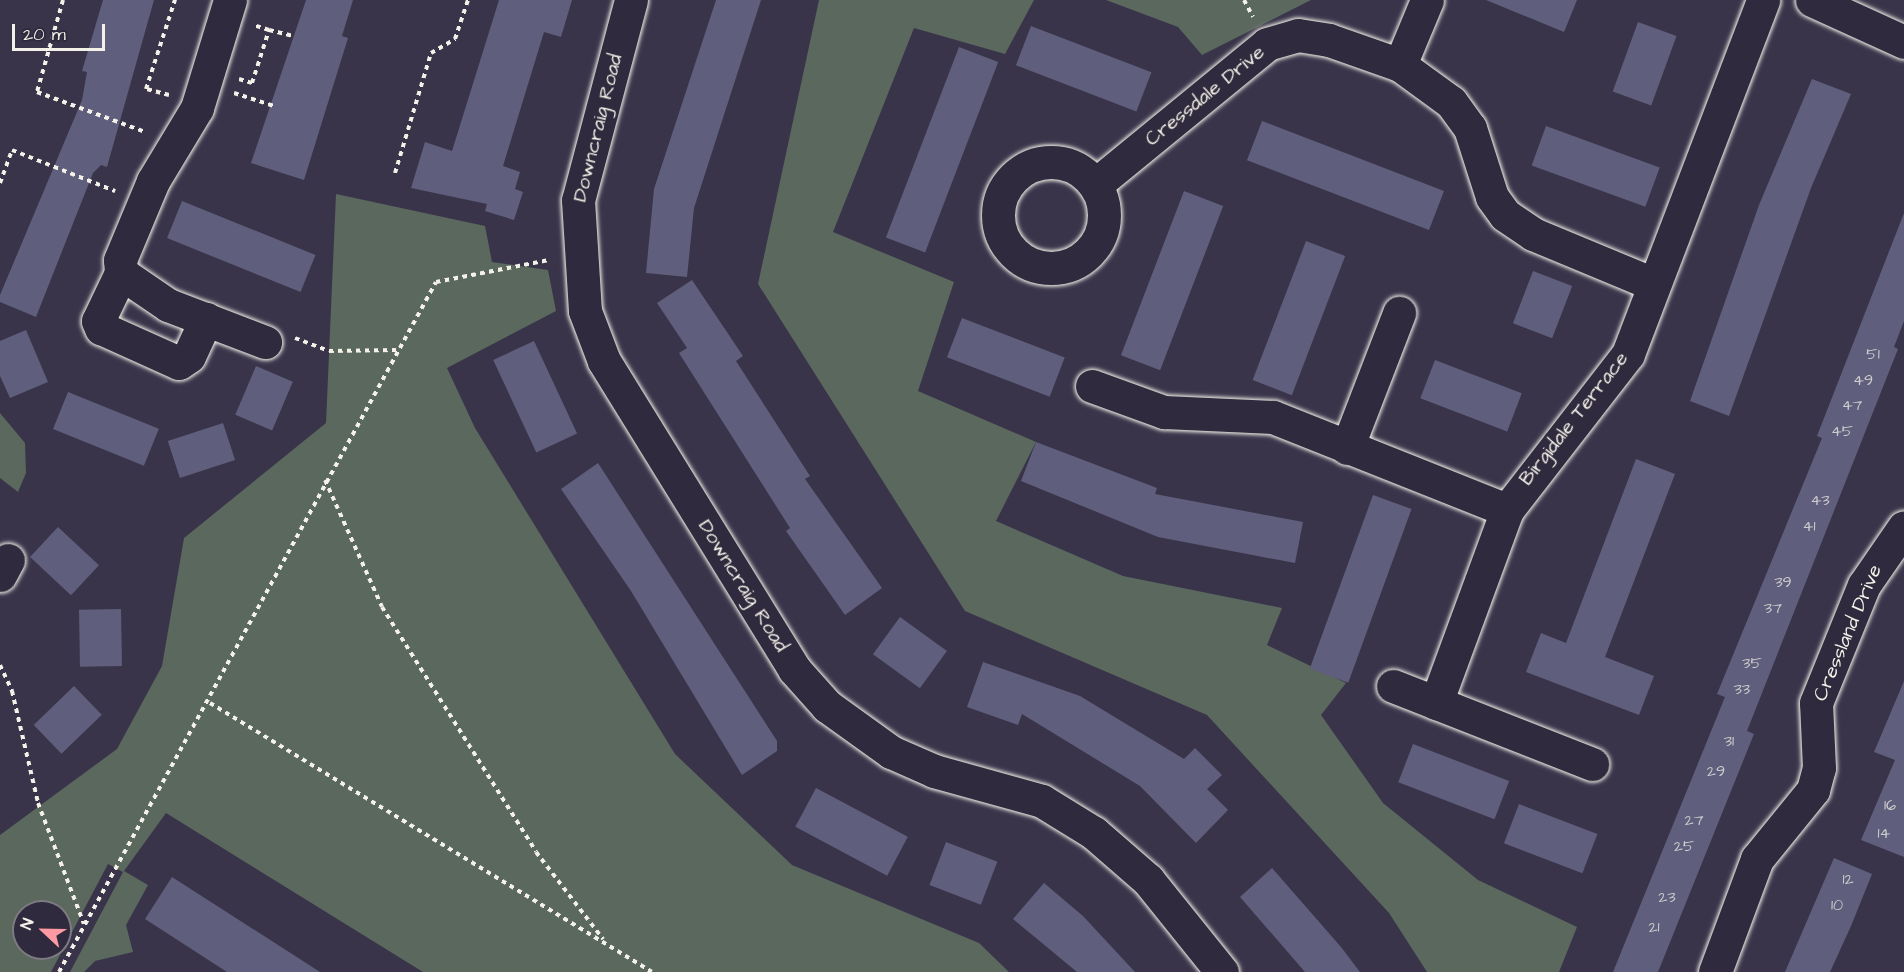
<!DOCTYPE html>
<style>
body{margin:0}
#map{position:relative;width:1904px;height:972px;overflow:hidden;background:#39344a;font-family:"Architects Daughter",sans-serif}
div>[style]{position:absolute}
[style*='--x']{left:calc(var(--x)*1px);top:calc(var(--y)*1px);width:calc(var(--w)*1px);rotate:calc(var(--a)*1deg)}
.green>*{inset:0;background:#5a685e}
.building>*{inset:0;background:#5f5e7c;transform-origin:0 0}
.path>*{height:4px;margin-top:-2px;transform-origin:0;background:repeating-linear-gradient(90deg,#f4f1e8 0 4.5px,transparent 0 9px)}
.roads{filter:drop-shadow(0 0 2px #f4f1e8) drop-shadow(0 0 2px #f4f1e8)}
.street>*{height:33px;margin:-16.5px;padding:0 16.5px;transform-origin:16.5px;border-radius:16.5px;background:#2f2a3d}
.street>.ring{margin:-16.5px;padding:0;box-sizing:content-box;background:none;border:33px solid #2f2a3d;border-radius:50%}
span{translate:-50% -50%;white-space:nowrap;text-align:center;line-height:1.15;-webkit-text-stroke:4.5px #2f2a3d;paint-order:stroke}
.number-label{font-size:16px;color:#cfcccd}
.number-label span{-webkit-text-stroke-width:0}
.street-label{font-size:20px;color:#f4f1e8}
.north{position:absolute;left:12px;top:900px;width:60px;height:60px;box-sizing:border-box;background:#2f2a3d;border:2px solid #7e7a81;border-radius:50%;rotate:292deg;font-size:16px;font-weight:700;line-height:24px;text-align:center;color:#f4f1e8}
.north::after{content:'';display:block;margin:auto;width:21px;height:27px;background:#ff9aa2;clip-path:polygon(50% 0,100% 100%,50% 72%,0 100%)}
.scale{position:absolute;left:12px;top:24px;width:93px;height:27px;box-sizing:border-box;border:3px solid #f4f1e8;border-top:0;padding-left:8px;font-size:18px;line-height:21px;white-space:nowrap;color:#f4f1e8;-webkit-text-stroke:4px #2f2a3d;paint-order:stroke}
</style>
<div id="map">
<div class="green">
<div style="clip-path:polygon(819px 0,1034px 0,1005px 54px,914px 28px,833px 232px,954px 282px,918px 391px,1036px 442px,996px 521px,1123px 576px,1282px 608px,1267px 645px,1346px 683px,1321px 715px,1383px 803px,1478px 880px,1577px 927px,1559px 972px,1427px 972px,1389px 913px,1207px 715px,965px 611px,758px 284px)"></div>
<div style="clip-path:polygon(1106px 0,1311px 0,1202px 55px,1178px 27px)"></div>
<div style="clip-path:polygon(evenodd,336px 194px,485px 226px,492px 262px,548px 270px,556px 311px,447px 368px,475px 428px,675px 754px,792px 865px,979px 943px,1009px 972px,423px 972px,166px 813px,124px 871px,148px 885px,126px 925px,133px 952px,95px 961px,84px 972px,70px 972px,123px 872px,108px 864px,51px 972px,0 972px,0 835px,117px 749px,162px 666px,184px 538px,326px 423px,336px 194px,24px 912px,60px 912px,60px 948px,24px 948px,24px 912px)"></div>
<div style="clip-path:polygon(0 413px,25px 443px,26px 473px,18px 492px,0 478px)"></div>
</div>
<div class="building">
<div style="clip-path:polygon(103px 0,154px 0,107px 167px,101px 165px,93px 173px,36px 317px,0 302px,0 295px,82px 100px,87px 72px,82px 71px)"></div>
<div style="clip-path:polygon(306px 0,353px 0,342px 36px,348px 38px,304px 180px,251px 163px)"></div>
<div style="clip-path:polygon(499px 0,572px 0,561px 37px,544px 32px,503px 166px,520px 172px,515px 189px,523px 192px,514px 220px,485px 211px,487px 204px,411px 188px,425px 142px,452px 151px)"></div>
<div style="clip-path:polygon(716px 0,761px 0,694px 208px,687px 277px,646px 273px,654px 189px)"></div>
<div style="clip-path:polygon(1486px 0,1577px 0,1564px 32px)"></div>
<div style="left:1638px;top:22px;width:41px;height:74px;rotate:20deg"></div>
<div style="left:1031px;top:26px;width:129px;height:42px;rotate:21deg"></div>
<div style="left:959px;top:47px;width:42px;height:204px;rotate:21deg"></div>
<div style="clip-path:polygon(1812px 79px,1851px 94px,1811px 188px,1729px 416px,1690px 401px,1759px 205px)"></div>
<div style="left:1262px;top:121px;width:195px;height:42px;rotate:21deg"></div>
<div style="left:1546px;top:126px;width:121px;height:42px;rotate:20deg"></div>
<div style="left:1184px;top:191px;width:42px;height:176px;rotate:21deg"></div>
<div style="left:182px;top:201px;width:144px;height:40px;rotate:22deg"></div>
<div style="clip-path:polygon(1904px 213px,1904px 321px,1894px 347px,1898px 349px,1747px 731px,1754px 734px,1658px 972px,1613px 972px,1725px 697px,1717px 694px,1822px 438px,1817px 436px)"></div>
<div style="left:1306px;top:241px;width:42px;height:149px;rotate:21deg"></div>
<div style="left:1533px;top:271px;width:42px;height:56px;rotate:21deg"></div>
<div style="clip-path:polygon(692px 280px,743px 356px,736px 361px,810px 476px,805px 479px,882px 588px,845px 615px,786px 531px,790px 528px,679px 353px,687px 348px,657px 303px)"></div>
<div style="left:962px;top:318px;width:110px;height:42px;rotate:21deg"></div>
<div style="clip-path:polygon(26px 330px,48px 382px,10px 398px,0 376px,0 341px)"></div>
<div style="left:534px;top:341px;width:102px;height:45px;rotate:65deg"></div>
<div style="left:1435px;top:360px;width:93px;height:41px;rotate:21deg"></div>
<div style="left:256px;top:366px;width:40px;height:53px;rotate:23deg"></div>
<div style="left:68px;top:392px;width:98px;height:40px;rotate:22deg"></div>
<div style="left:223px;top:423px;width:39px;height:58px;rotate:72deg"></div>
<div style="clip-path:polygon(1036px 442px,1157px 488px,1155px 494px,1303px 522px,1295px 563px,1158px 537px,1021px 481px)"></div>
<div style="clip-path:polygon(1636px 459px,1675px 474px,1605px 657px,1654px 676px,1639px 715px,1526px 672px,1541px 633px,1566px 643px)"></div>
<div style="clip-path:polygon(598px 463px,777px 741px,777px 751px,742px 775px,631px 591px,561px 489px)"></div>
<div style="left:1373px;top:495px;width:41px;height:185px;rotate:20deg"></div>
<div style="left:58px;top:527px;width:56px;height:41px;rotate:43deg"></div>
<div style="left:121px;top:609px;width:57px;height:42px;rotate:89deg"></div>
<div style="left:900px;top:617px;width:58px;height:46px;rotate:36deg"></div>
<div style="clip-path:polygon(983px 662px,1080px 696px,1184px 759px,1195px 748px,1222px 775px,1207px 789px,1228px 810px,1196px 843px,1140px 786px,1022px 714px,1018px 725px,967px 707px)"></div>
<div style="clip-path:polygon(1904px 681px,1904px 857px,1861px 840px,1895px 760px,1874px 752px)"></div>
<div style="left:74px;top:686px;width:40px;height:56px;rotate:46deg"></div>
<div style="left:1413px;top:744px;width:103px;height:41px;rotate:21deg"></div>
<div style="left:816px;top:788px;width:104px;height:44px;rotate:28deg"></div>
<div style="left:1519px;top:804px;width:84px;height:42px;rotate:21deg"></div>
<div style="left:946px;top:842px;width:55px;height:46px;rotate:21deg"></div>
<div style="clip-path:polygon(1834px 858px,1872px 874px,1851px 926px,1830px 972px,1785px 972px)"></div>
<div style="clip-path:polygon(1272px 868px,1341px 947px,1360px 972px,1305px 972px,1240px 897px)"></div>
<div style="clip-path:polygon(172px 877px,225px 911px,320px 972px,227px 972px,145px 919px)"></div>
<div style="clip-path:polygon(1044px 883px,1083px 916px,1135px 972px,1077px 972px,1013px 919px)"></div>
</div>
<div class="path">
<div style="--x:63;--y:0;--w:96;--a:105.8"></div>
<div style="--x:37;--y:92;--w:115;--a:20.3"></div>
<div style="--x:1244;--y:0;--w:19;--a:62"></div>
<div style="--x:269;--y:30;--w:25;--a:14"></div>
<div style="--x:239;--y:79;--w:14;--a:17"></div>
<div style="--x:252;--y:83;--w:56;--a:-72.2"></div>
<div style="--x:269;--y:30;--w:16;--a:-162"></div>
<div style="--x:234;--y:93;--w:42;--a:18"></div>
<div style="--x:169;--y:95;--w:24;--a:-165"></div>
<div style="--x:146;--y:89;--w:94;--a:-72"></div>
<div style="--x:395;--y:173;--w:125;--a:-73.3"></div>
<div style="--x:431;--y:53;--w:28;--a:-30"></div>
<div style="--x:455;--y:39;--w:41;--a:-71.6"></div>
<div style="--x:0;--y:183;--w:35;--a:-70"></div>
<div style="--x:12;--y:150;--w:111;--a:21.7"></div>
<div style="--x:295;--y:338;--w:36;--a:21"></div>
<div style="--x:329;--y:351;--w:67;--a:-0.9"></div>
<div style="--x:325;--y:480;--w:139;--a:65.8"></div>
<div style="--x:382;--y:607;--w:289;--a:57.8"></div>
<div style="--x:536;--y:852;--w:110;--a:52.4"></div>
<div style="--x:0;--y:665;--w:29;--a:65"></div>
<div style="--x:12;--y:691;--w:115;--a:76.9"></div>
<div style="--x:38;--y:803;--w:129;--a:69.2"></div>
<div style="--x:210;--y:703;--w:517;--a:31.32"></div>
<div style="--x:59;--y:972;--w:786;--a:-61.35"></div>
<div style="--x:436;--y:282;--w:115;--a:-11"></div>
</div>
<div class="roads">
<div class="street">
<div style="--x:631;--y:0;--w:207;--a:104.8"></div>
<div style="--x:578;--y:200;--w:111;--a:86.4"></div>
<div style="--x:585;--y:311;--w:53;--a:69.2"></div>
<div style="--x:604;--y:361;--w:362;--a:58.3"></div>
<div style="--x:794;--y:669;--w:50;--a:48.3"></div>
<div style="--x:827;--y:706;--w:79;--a:35.7"></div>
<div style="--x:891;--y:752;--w:47;--a:23.8"></div>
<div style="--x:934;--y:771;--w:112;--a:15.5"></div>
<div style="--x:1042;--y:801;--w:61;--a:31.6"></div>
<div style="--x:1094;--y:833;--w:72;--a:41"></div>
<div style="--x:1148;--y:880;--w:118;--a:51.2"></div>
<div style="--x:1812;--y:0;--w:101;--a:24.5"></div>
<div style="--x:1400;--y:65;--w:70;--a:-67.4"></div>
<div class="ring" style="left:998px;top:162px;width:73px;height:73px"></div>
<div style="--x:1095;--y:185;--w:222;--a:-39.3"></div>
<div style="--x:1267;--y:44;--w:32;--a:-16"></div>
<div style="--x:1298;--y:35;--w:31;--a:9"></div>
<div style="--x:1329;--y:40;--w:75;--a:19.4"></div>
<div style="--x:1400;--y:65;--w:63;--a:36"></div>
<div style="--x:1451;--y:102;--w:32;--a:54"></div>
<div style="--x:1470;--y:128;--w:72;--a:72.3"></div>
<div style="--x:1492;--y:197;--w:22;--a:54"></div>
<div style="--x:1505;--y:215;--w:34;--a:34"></div>
<div style="--x:1533;--y:234;--w:131;--a:22.5"></div>
<div style="--x:121;--y:273;--w:13;--a:-94"></div>
<div style="--x:120;--y:260;--w:86;--a:-67.3"></div>
<div style="--x:153;--y:181;--w:85;--a:-58.9"></div>
<div style="--x:197;--y:108;--w:113;--a:-73"></div>
<div style="--x:121;--y:273;--w:53;--a:115.6"></div>
<div style="--x:98;--y:321;--w:8;--a:67"></div>
<div style="--x:101;--y:328;--w:85;--a:24.2"></div>
<div style="--x:179;--y:363;--w:12;--a:-35"></div>
<div style="--x:189;--y:356;--w:41;--a:-65.3"></div>
<div style="--x:121;--y:273;--w:57;--a:34.2"></div>
<div style="--x:168;--y:305;--w:104;--a:20.9"></div>
<div style="--x:1092;--y:386;--w:77;--a:19.9"></div>
<div style="--x:1164;--y:412;--w:109;--a:2.6"></div>
<div style="--x:1273;--y:417;--w:252;--a:21.7"></div>
<div style="--x:1347;--y:448;--w:145;--a:-68.9"></div>
<div style="--x:0;--y:575;--w:17;--a:-62"></div>
<div style="--x:1393;--y:686;--w:214;--a:21.4"></div>
<div style="--x:1436;--y:703;--w:206;--a:-69.8"></div>
<div style="--x:1507;--y:510;--w:197;--a:-52.2"></div>
<div style="--x:1628;--y:354;--w:379;--a:-69.1"></div>
<div style="--x:1715;--y:972;--w:121;--a:-69.6"></div>
<div style="--x:1757;--y:859;--w:89;--a:-50.9"></div>
<div style="--x:1813;--y:790;--w:23;--a:-75"></div>
<div style="--x:1819;--y:768;--w:65;--a:-92.6"></div>
<div style="--x:1816;--y:703;--w:127;--a:-67.9"></div>
<div style="--x:1864;--y:585;--w:70;--a:-55.4"></div>
</div>
</div>
<div class="number-label">
<span style="left:1873px;top:354px">51</span>
<span style="left:1863px;top:380px">49</span>
<span style="left:1852px;top:405px">47</span>
<span style="left:1842px;top:431px">45</span>
<span style="left:1820px;top:500px">43</span>
<span style="left:1809px;top:526px">41</span>
<span style="left:1783px;top:582px">39</span>
<span style="left:1773px;top:608px">37</span>
<span style="left:1752px;top:663px">35</span>
<span style="left:1742px;top:689px">33</span>
<span style="left:1729px;top:741px">31</span>
<span style="left:1716px;top:771px">29</span>
<span style="left:1890px;top:805px">16</span>
<span style="left:1694px;top:820px">27</span>
<span style="left:1884px;top:833px">14</span>
<span style="left:1684px;top:846px">25</span>
<span style="left:1848px;top:879px">12</span>
<span style="left:1667px;top:897px">23</span>
<span style="left:1837px;top:905px">10</span>
<span style="left:1654px;top:927px">21</span>
</div>
<div class="street-label">
<span style="left:1205px;top:96px;rotate:-39deg">Cressdale Drive</span>
<span style="left:598px;top:128px;rotate:-76deg">Downcraig Road</span>
<span style="left:1574px;top:419px;rotate:-52deg">Birgidale Terrace</span>
<span style="left:743px;top:586px;rotate:58deg">Downcraig Road</span>
<span style="left:1848px;top:633px;rotate:-67deg">Cressland Drive</span>
</div>
<div class="north">N</div>
<div class="scale">20 m</div>
</div>
